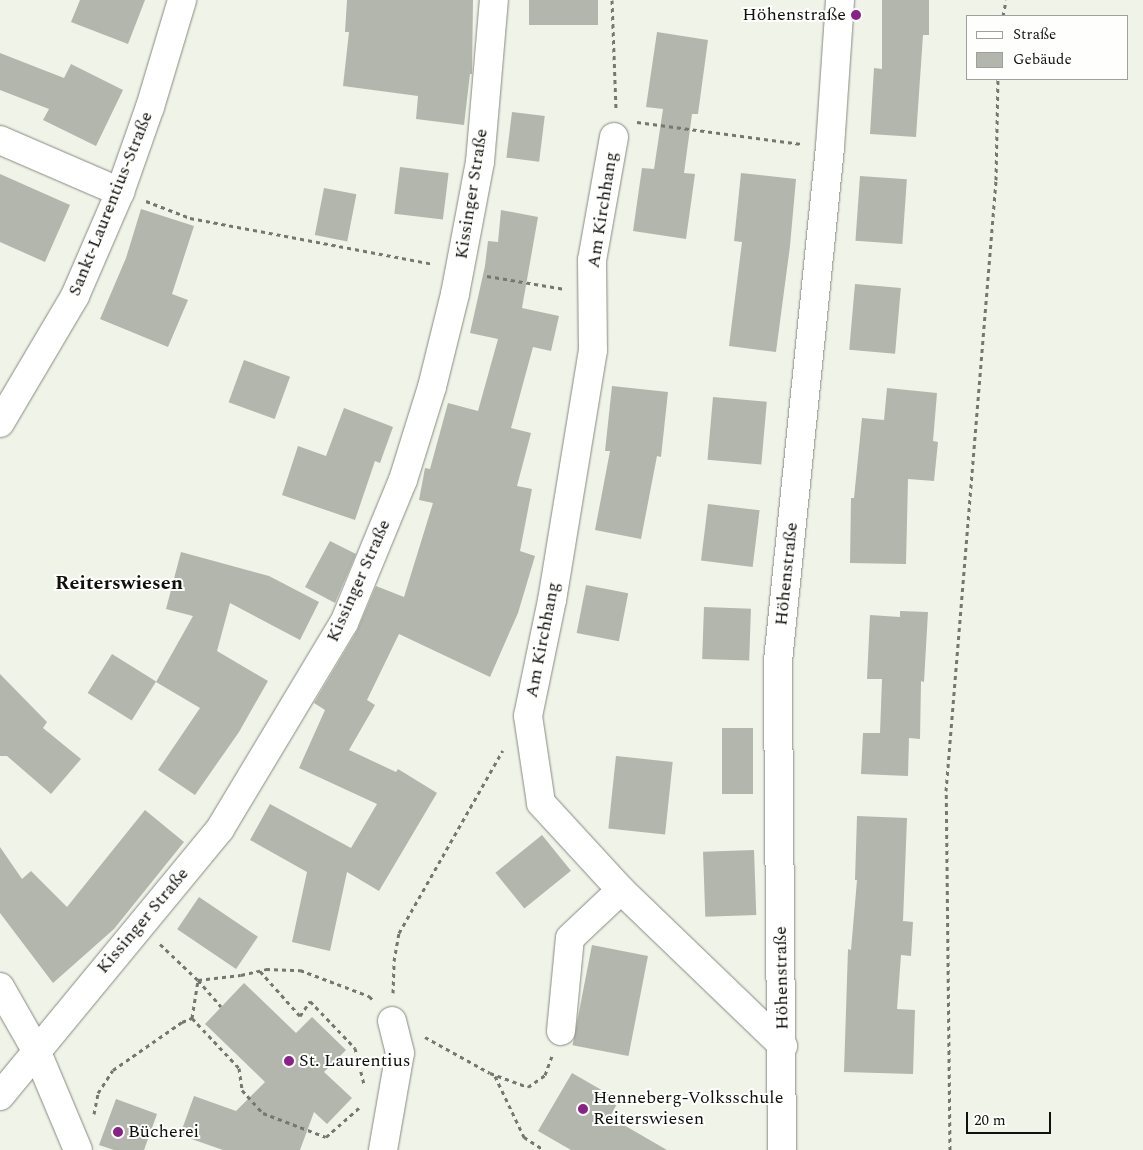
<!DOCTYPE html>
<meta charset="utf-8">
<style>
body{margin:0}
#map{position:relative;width:1143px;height:1150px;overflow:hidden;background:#f0f3e8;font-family:Spectral,serif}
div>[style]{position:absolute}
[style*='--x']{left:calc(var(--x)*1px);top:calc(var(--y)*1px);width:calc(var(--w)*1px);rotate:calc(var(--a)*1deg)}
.building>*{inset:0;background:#b3b6ac;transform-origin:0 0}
.path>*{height:3px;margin-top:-1.5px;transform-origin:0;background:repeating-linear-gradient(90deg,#757770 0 4px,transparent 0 8px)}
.roads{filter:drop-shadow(0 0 1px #878a80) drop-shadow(0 0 1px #878a80)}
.minor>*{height:28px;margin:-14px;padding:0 14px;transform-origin:14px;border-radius:14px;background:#fff}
.dots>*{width:14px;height:14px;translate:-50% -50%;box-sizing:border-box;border:2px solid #fefffd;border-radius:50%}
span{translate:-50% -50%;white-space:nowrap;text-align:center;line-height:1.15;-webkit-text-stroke:4px #fefffd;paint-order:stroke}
.poi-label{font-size:18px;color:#10110e}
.right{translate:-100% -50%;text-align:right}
.left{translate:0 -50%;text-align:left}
.street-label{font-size:18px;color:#10110e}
.quarter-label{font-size:20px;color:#10110e;font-weight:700}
.legend{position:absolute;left:966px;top:15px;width:162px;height:65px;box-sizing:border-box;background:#fefffd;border:1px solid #9fa09d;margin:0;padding:6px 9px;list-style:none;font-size:15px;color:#10110e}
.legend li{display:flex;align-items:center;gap:10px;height:25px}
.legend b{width:25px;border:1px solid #9fa09d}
.scale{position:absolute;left:966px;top:1112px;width:85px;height:22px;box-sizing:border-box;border:2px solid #10110e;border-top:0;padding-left:6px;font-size:15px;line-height:18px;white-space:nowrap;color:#10110e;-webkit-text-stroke:4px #fefffd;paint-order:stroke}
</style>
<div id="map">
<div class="building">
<div style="clip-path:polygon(80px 0,145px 0,128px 44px,71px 22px)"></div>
<div style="clip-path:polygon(347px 0,473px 0,472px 74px,470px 74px,464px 125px,416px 119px,418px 96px,343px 86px,349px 32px,345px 32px)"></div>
<div style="left:529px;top:0;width:69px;height:25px"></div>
<div style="clip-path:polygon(882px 0,929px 0,929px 35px,923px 35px,916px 137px,870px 134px,874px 68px,882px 69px)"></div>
<div style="clip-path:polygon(657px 32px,708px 40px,698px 114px,692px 114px,684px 173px,695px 174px,686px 239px,633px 231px,642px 168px,654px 169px,663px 109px,646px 107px)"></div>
<div style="clip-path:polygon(0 53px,64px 78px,71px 64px,123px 90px,96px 146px,43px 120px,49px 109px,0 90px)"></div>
<div style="left:512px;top:112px;width:33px;height:46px;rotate:7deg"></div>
<div style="left:400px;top:167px;width:49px;height:47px;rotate:7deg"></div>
<div style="clip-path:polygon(741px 173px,796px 179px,790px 246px,776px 352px,729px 346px,742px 242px,734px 241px)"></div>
<div style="clip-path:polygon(0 174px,70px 205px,45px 262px,0 242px)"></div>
<div style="left:860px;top:176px;width:47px;height:65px;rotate:4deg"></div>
<div style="left:324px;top:188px;width:33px;height:48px;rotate:11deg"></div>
<div style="clip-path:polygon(141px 209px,194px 226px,172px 294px,188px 300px,168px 347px,100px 319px,126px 258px)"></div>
<div style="clip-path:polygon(501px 210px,538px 217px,522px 308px,559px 316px,551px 351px,533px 347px,511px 428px,531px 433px,517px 486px,532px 489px,520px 551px,535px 556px,518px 613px,490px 677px,399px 634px,367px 700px,375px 705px,349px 750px,396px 772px,398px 769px,437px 793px,379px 891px,347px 872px,330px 951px,292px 942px,307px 872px,250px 840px,270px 804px,351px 848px,377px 804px,299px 768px,325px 710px,314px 703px,357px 631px,376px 586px,404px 597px,433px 503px,419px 500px,425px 468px,430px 469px,448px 403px,478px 411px,498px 339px,470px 333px,485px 266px,488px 241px,498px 242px)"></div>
<div style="left:855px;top:284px;width:46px;height:66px;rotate:5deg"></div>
<div style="left:244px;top:360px;width:49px;height:45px;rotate:20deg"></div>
<div style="clip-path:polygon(612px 386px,668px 392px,661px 457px,657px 456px,641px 539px,595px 530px,610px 451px,605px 451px)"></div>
<div style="clip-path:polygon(887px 388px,937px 393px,933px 441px,938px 442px,934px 481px,908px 479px,906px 564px,850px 563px,851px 498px,854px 498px,862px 418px,884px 420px)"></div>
<div style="left:713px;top:397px;width:54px;height:63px;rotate:5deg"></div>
<div style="clip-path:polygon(344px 408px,393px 427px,380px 463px,375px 461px,355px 520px,282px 495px,298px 446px,326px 456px)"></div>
<div style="left:708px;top:504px;width:52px;height:57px;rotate:7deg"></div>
<div style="clip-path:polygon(330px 541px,356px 554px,335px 603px,305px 587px)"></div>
<div style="clip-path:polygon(181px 552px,269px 576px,319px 602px,300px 640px,230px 603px,217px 651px,268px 681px,239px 732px,195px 795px,158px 770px,200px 708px,156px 682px,193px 616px,166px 609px)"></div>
<div style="left:586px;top:585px;width:43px;height:49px;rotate:11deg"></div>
<div style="left:704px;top:607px;width:47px;height:52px;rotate:2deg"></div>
<div style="clip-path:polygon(900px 611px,928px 612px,924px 682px,921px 681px,920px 739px,909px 738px,908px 776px,861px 774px,863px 733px,880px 733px,882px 679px,867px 679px,870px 615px,900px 617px)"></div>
<div style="left:112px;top:654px;width:52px;height:46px;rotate:32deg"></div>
<div style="clip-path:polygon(0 674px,47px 722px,43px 728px,81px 759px,51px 794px,7px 756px,0 756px)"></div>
<div style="left:722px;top:728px;width:31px;height:66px"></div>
<div style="left:616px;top:756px;width:57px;height:73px;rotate:6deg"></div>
<div style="clip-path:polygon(145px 810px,184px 842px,114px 929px,53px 983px,0 913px,0 847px,22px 879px,31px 871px,67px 907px)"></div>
<div style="clip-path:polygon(857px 816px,907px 818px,903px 921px,913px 922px,911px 956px,901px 955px,897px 1009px,915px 1010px,913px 1074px,844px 1072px,848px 949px,851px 950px,857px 880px,855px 880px)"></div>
<div style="left:542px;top:835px;width:46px;height:60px;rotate:51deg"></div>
<div style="left:754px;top:850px;width:65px;height:51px;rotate:88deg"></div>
<div style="left:199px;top:897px;width:71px;height:39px;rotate:34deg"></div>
<div style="left:592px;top:945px;width:57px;height:102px;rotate:11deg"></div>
<div style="clip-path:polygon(244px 983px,296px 1033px,312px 1017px,346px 1050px,324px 1072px,352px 1098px,327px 1124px,314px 1112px,300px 1150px,223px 1150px,180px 1135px,194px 1096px,236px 1111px,265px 1082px,205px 1024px)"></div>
<div style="clip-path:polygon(572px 1073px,619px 1100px,610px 1117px,667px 1150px,571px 1150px,538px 1131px)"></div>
<div style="clip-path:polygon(116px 1099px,157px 1114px,144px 1150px,114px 1150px,99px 1145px)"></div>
</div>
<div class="path">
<div style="--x:612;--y:0;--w:109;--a:87.9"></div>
<div style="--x:1003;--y:16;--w:16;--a:-79"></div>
<div style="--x:637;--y:122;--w:166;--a:7.6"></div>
<div style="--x:146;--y:201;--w:47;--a:21.1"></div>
<div style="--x:190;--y:218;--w:247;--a:10.7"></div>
<div style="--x:487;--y:276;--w:79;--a:9.5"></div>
<div style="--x:160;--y:944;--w:52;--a:43.5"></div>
<div style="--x:198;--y:980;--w:43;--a:-6.6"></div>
<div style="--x:241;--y:975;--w:26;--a:-13"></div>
<div style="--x:266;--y:969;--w:34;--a:2"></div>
<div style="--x:300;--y:970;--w:74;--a:20.6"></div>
<div style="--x:369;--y:996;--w:7;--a:45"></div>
<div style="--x:260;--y:971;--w:60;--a:48.4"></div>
<div style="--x:300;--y:1016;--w:18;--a:-56"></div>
<div style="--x:310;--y:1001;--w:65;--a:46.2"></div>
<div style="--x:355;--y:1048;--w:38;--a:76"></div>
<div style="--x:393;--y:993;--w:32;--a:-88"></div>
<div style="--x:394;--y:961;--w:28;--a:-80"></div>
<div style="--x:399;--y:933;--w:210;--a:-60.4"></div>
<div style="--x:192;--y:1018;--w:69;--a:46.8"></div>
<div style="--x:239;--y:1068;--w:22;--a:82"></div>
<div style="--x:242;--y:1090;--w:31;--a:48"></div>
<div style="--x:263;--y:1113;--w:67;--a:20.9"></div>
<div style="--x:326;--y:1137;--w:47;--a:-41.5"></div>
<div style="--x:425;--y:1037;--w:74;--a:29"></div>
<div style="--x:490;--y:1073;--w:40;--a:20.2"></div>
<div style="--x:528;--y:1087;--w:21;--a:-35"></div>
<div style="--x:545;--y:1075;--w:20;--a:-70"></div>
<div style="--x:495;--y:1076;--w:68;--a:64.6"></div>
<div style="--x:524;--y:1137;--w:24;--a:33"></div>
<div style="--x:94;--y:1114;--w:21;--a:-79"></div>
<div style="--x:98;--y:1093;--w:27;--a:-57"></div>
<div style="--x:113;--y:1070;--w:84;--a:-34.8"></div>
<div style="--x:182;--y:1022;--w:11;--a:-22"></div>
<div style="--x:192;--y:1018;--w:38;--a:-81"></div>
<div style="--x:198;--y:980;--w:35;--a:49"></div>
<div style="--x:950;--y:1150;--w:359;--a:-90.6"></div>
<div style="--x:946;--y:791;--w:613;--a:-85.32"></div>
<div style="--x:996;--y:180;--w:101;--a:-88.9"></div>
</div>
<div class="roads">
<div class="minor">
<div style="--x:614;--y:137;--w:125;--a:100.1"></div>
<div style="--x:592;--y:260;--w:90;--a:89.4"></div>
<div style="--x:593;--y:350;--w:253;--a:99.3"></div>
<div style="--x:552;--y:600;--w:118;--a:101.7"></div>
<div style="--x:528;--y:716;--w:88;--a:81.5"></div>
<div style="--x:541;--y:803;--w:118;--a:47.4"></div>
<div style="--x:621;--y:890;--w:225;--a:43.9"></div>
<div style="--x:0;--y:140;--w:131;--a:23.4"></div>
<div style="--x:0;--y:423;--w:147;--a:-59.4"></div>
<div style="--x:75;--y:296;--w:113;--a:-66.6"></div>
<div style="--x:120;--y:192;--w:90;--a:-70.6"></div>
<div style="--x:150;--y:107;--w:112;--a:-73.3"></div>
<div style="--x:0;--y:987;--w:73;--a:60.3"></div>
<div style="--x:36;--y:1050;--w:108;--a:67.2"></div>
<div style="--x:561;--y:1031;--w:93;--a:-84.5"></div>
<div style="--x:570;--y:938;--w:70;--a:-43.3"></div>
<div style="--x:0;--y:1096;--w:346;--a:-50.5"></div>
<div style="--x:220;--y:829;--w:240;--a:-59"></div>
<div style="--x:344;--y:623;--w:155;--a:-67.6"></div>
<div style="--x:403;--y:480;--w:97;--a:-72.7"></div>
<div style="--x:432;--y:387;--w:96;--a:-76.1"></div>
<div style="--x:455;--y:294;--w:134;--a:-79.3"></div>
<div style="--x:480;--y:162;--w:163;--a:-85.1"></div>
<div style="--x:383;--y:1150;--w:98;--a:-80.1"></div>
<div style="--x:400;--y:1053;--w:33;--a:-104"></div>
<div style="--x:782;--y:1150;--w:489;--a:-90.5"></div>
<div style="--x:778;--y:661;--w:517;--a:-84.22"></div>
<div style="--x:830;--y:147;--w:147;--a:-86.1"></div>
</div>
</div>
<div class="dots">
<div style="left:856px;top:15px;background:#8a2186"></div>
<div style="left:289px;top:1061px;background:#8a2186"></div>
<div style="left:583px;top:1109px;background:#8a2186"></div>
<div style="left:118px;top:1132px;background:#8a2186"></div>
</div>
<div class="poi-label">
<span class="right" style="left:846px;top:15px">Höhenstraße</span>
<span class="left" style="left:299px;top:1061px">St. Laurentius</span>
<span class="left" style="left:593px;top:1109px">Henneberg-Volksschule<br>Reiterswiesen</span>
<span class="left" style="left:128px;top:1132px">Bücherei</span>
</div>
<div class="street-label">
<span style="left:472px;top:194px;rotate:-81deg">Kissinger Straße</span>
<span style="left:111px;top:204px;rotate:-68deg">Sankt-Laurentius-Straße</span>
<span style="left:603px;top:210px;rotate:-81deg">Am Kirchhang</span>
<span style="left:787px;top:574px;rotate:-84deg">Höhenstraße</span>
<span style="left:359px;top:581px;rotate:-66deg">Kissinger Straße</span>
<span style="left:543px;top:640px;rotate:-79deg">Am Kirchhang</span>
<span style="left:143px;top:921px;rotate:-50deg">Kissinger Straße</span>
<span style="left:782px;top:978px;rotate:-91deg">Höhenstraße</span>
</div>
<div class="quarter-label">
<span style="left:119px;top:583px">Reiterswiesen</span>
</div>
<ul class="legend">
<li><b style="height:6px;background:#fff"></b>Straße</li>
<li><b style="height:14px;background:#b3b6ac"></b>Gebäude</li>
</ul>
<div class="scale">20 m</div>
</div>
